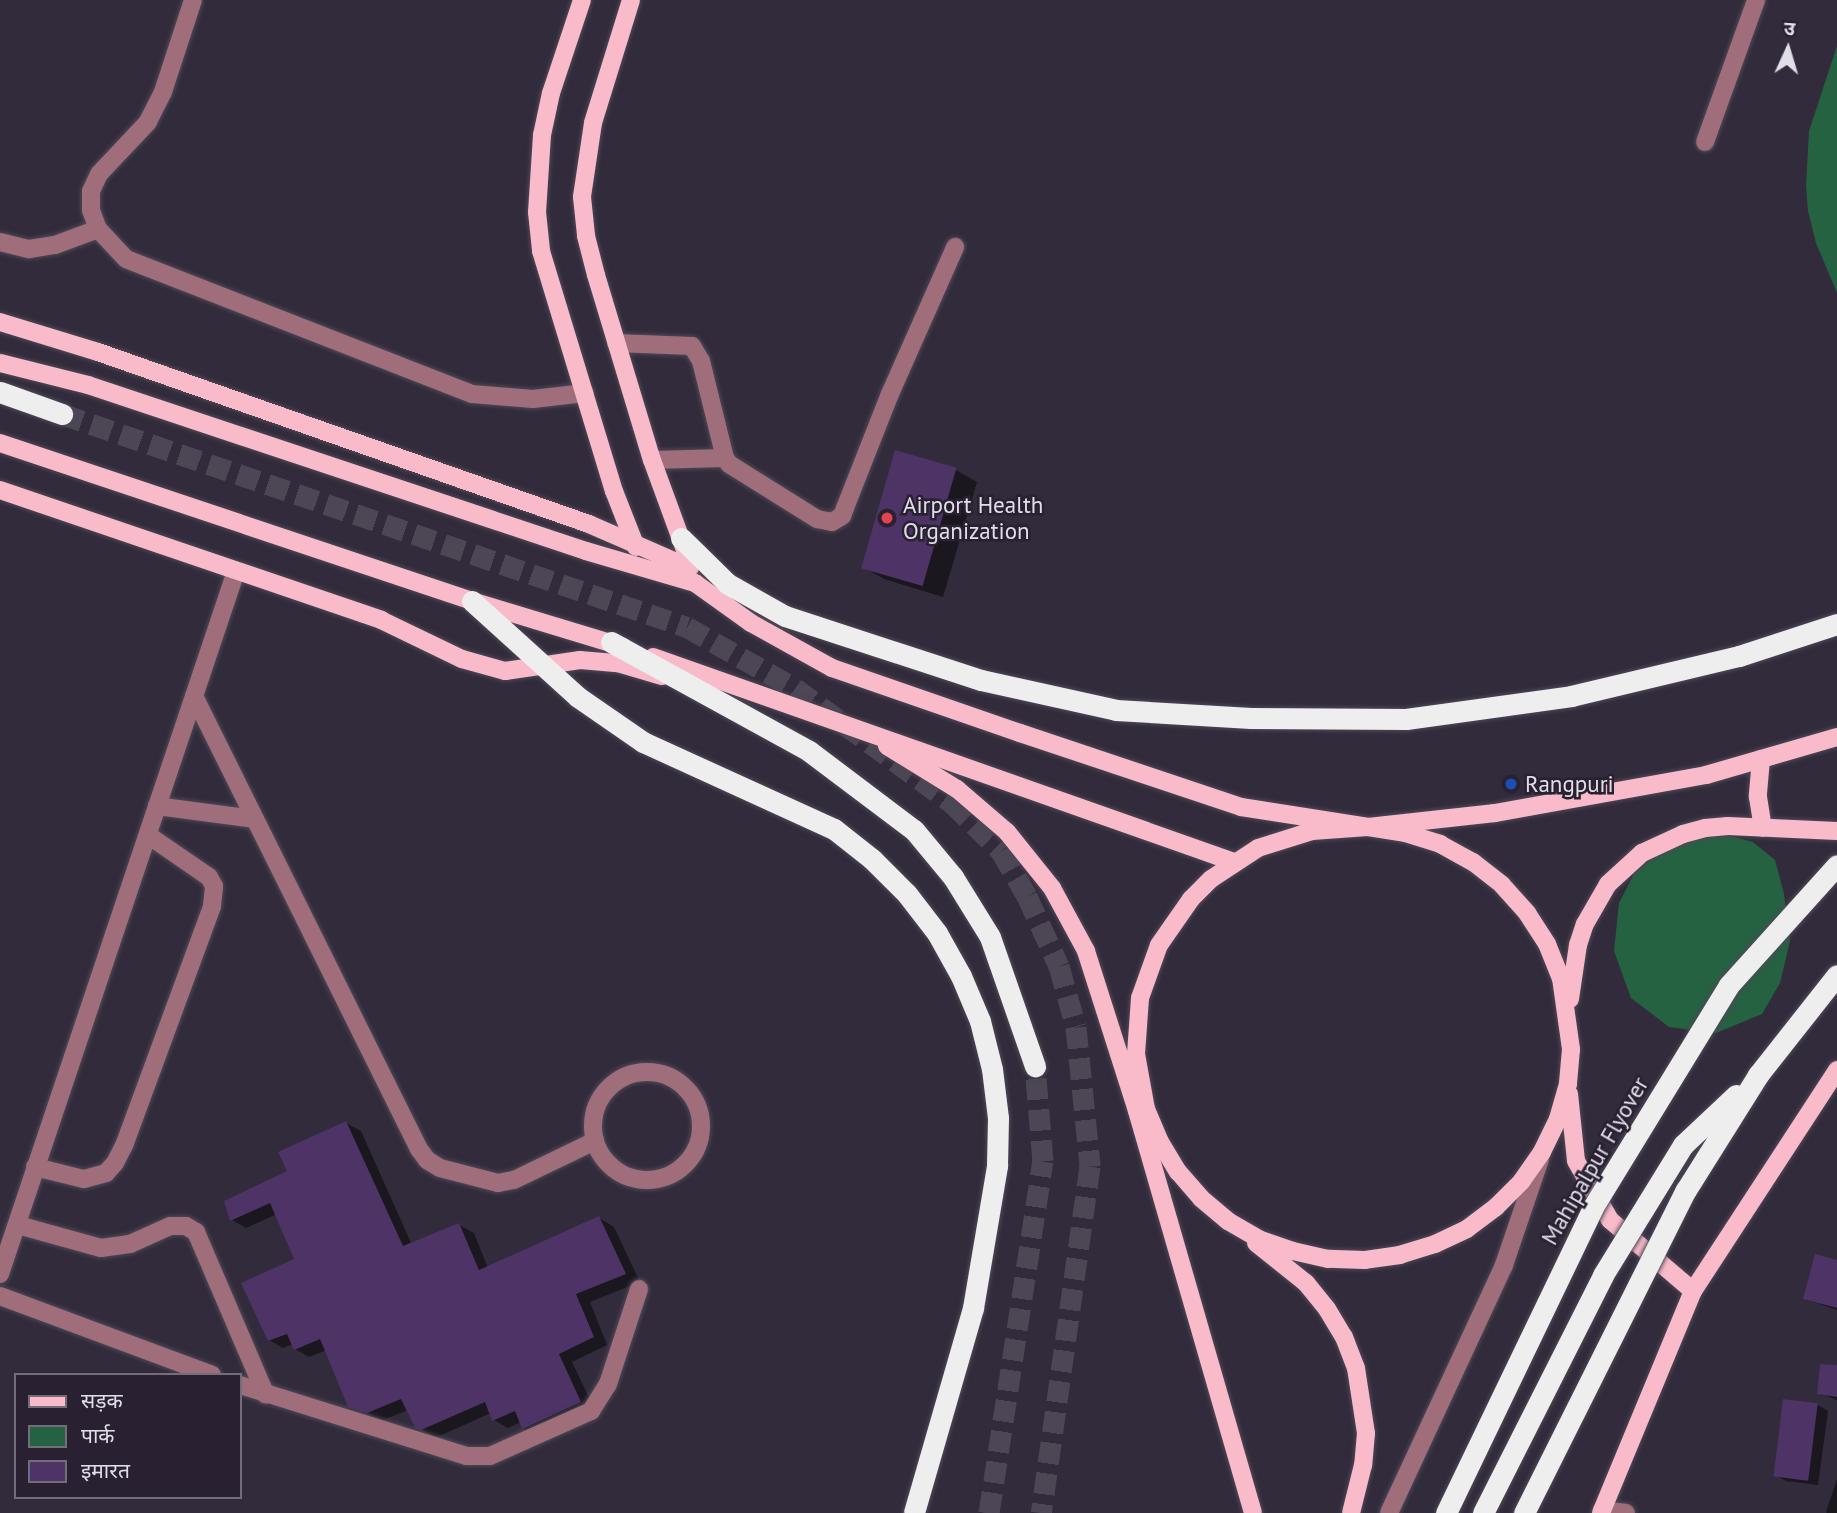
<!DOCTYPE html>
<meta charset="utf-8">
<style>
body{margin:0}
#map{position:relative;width:1837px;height:1513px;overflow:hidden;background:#322b3b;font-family:"PT Sans","Noto Sans Devanagari",sans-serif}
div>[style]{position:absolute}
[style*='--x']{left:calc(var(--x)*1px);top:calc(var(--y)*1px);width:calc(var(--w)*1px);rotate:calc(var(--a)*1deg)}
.green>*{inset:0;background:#256242}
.shadow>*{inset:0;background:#0007}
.building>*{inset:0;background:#4d3366;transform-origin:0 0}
.highway-tunnel>*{height:21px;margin-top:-10.5px;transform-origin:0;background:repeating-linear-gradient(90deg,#4c4655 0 21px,transparent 0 31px)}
.roads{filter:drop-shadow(0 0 2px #4e4857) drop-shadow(0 0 2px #4e4857)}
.minor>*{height:18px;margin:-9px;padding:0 9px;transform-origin:9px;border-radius:9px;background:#a06e7b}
.minor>.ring{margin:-9px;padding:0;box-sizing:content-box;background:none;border:18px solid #a06e7b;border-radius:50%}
.major>*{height:18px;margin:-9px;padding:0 9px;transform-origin:9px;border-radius:9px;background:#f9baca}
.highway>*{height:21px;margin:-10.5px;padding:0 10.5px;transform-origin:10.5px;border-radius:10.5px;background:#eee}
.bridges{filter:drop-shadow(0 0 2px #4e4857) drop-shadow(0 0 2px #4e4857)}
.highway-bridge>*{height:21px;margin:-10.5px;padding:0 10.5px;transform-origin:10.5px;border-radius:10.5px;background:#eee}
.dots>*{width:19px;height:19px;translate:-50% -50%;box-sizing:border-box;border:4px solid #292131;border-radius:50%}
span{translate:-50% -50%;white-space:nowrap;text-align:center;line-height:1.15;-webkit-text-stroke:5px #292131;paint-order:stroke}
.poi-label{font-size:23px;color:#e2dee8}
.left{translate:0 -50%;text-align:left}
.street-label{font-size:23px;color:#e2dee8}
.legend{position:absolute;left:14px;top:1373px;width:228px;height:126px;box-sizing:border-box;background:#292131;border:2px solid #736d7a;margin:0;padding:9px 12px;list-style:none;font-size:21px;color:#e2dee8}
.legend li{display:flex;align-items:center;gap:14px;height:35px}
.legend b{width:35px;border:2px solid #736d7a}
.north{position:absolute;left:1753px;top:14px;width:70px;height:70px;-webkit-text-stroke:5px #292131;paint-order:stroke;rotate:4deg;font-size:19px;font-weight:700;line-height:28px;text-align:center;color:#e2dee8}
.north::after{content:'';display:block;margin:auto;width:24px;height:32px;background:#e2dee8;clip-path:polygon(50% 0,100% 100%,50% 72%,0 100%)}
</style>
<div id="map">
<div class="green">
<div style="clip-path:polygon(1837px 46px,1837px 293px,1816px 243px,1808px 211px,1806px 186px,1809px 131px)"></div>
<div style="clip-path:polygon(1722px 834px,1753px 842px,1775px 860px,1784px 894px,1790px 941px,1780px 983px,1762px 1014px,1716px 1033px,1669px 1027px,1631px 998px,1614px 951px,1619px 903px,1635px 872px,1661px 851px,1690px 837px)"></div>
</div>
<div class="shadow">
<div style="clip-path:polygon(896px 452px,956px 470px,977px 482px,943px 597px,884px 579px,863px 567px)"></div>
<div style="clip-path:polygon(346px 1123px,361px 1131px,412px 1245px,459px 1225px,474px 1233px,488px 1268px,599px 1218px,614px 1227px,640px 1282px,590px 1302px,607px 1345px,572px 1362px,595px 1410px,538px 1436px,523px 1428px,521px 1422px,508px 1428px,494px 1420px,491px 1413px,437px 1437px,416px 1427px,408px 1410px,383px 1420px,349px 1406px,327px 1350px,309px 1357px,295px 1349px,293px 1344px,283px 1348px,269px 1340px,296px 1260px,277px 1214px,246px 1228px,232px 1220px)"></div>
<div style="clip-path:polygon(1837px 1261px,1837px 1310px,1805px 1299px)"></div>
<div style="clip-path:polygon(1837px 1367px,1837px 1400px,1819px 1393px)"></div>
<div style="clip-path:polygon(1818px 1405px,1828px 1411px,1818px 1485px,1786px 1481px,1775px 1475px)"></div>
<div style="clip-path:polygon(1837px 1479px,1837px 1513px,1827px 1513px,1826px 1512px)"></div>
</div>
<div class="building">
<div style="left:895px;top:450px;width:64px;height:123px;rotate:16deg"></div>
<div style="clip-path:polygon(346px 1121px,403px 1246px,459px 1223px,479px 1270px,599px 1216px,626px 1274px,576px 1294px,594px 1337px,559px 1354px,581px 1402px,522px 1429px,515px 1411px,492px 1421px,485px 1402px,421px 1430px,415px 1428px,401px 1399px,367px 1413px,348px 1407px,320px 1339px,294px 1350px,287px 1334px,268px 1341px,241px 1283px,294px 1259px,270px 1203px,230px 1221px,224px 1201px,287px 1171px,278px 1152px)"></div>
<div style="clip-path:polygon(1815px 1254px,1837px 1260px,1837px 1308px,1803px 1299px)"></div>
<div style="clip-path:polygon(1820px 1364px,1837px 1365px,1837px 1397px,1817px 1394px)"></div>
<div style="left:1783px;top:1399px;width:35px;height:78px;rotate:7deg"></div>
</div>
<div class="highway-tunnel">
<div style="--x:62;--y:414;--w:660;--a:18.82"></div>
<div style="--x:687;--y:627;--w:124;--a:29.5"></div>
<div style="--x:795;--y:688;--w:195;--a:36.2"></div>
<div style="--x:952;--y:803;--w:69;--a:44.4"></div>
<div style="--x:1001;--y:851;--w:52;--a:60"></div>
<div style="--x:1027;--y:896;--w:77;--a:65.4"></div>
<div style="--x:1059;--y:966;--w:63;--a:74.4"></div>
<div style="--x:1076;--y:1027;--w:140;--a:84.2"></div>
<div style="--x:1090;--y:1166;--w:350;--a:98"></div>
<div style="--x:989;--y:1513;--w:356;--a:-81.3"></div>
<div style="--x:1043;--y:1161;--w:95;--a:-94.8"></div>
</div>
<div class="roads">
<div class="minor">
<div style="--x:193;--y:0;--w:97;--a:108.1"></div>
<div style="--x:163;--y:92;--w:34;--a:117"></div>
<div style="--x:148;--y:122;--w:71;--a:133.3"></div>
<div style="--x:99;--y:174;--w:19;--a:115"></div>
<div style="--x:91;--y:191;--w:19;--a:90"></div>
<div style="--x:91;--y:210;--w:20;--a:70"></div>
<div style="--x:98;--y:229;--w:41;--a:47"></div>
<div style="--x:126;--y:259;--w:371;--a:21.3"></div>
<div style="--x:472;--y:394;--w:61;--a:4.7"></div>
<div style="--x:533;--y:399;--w:52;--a:-6.6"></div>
<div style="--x:1705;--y:142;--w:151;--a:-70.2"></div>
<div style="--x:0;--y:242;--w:30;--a:14"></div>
<div style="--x:29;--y:249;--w:26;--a:-9"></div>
<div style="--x:55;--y:245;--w:46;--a:-20.4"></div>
<div style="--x:616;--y:343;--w:76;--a:2.3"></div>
<div style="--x:692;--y:346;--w:17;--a:59"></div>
<div style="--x:701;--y:361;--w:100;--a:76.1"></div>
<div style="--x:725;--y:458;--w:7;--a:56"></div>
<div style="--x:729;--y:464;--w:104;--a:32"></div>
<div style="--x:817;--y:519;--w:15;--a:11"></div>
<div style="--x:832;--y:522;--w:12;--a:-31"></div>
<div style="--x:842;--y:516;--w:9;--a:-69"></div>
<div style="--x:845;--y:508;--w:123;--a:-68.5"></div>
<div style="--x:890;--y:394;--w:161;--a:-66.1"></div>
<div style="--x:652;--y:460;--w:73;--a:-1.6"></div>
<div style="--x:194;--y:696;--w:506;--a:63.59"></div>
<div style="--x:419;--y:1149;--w:14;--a:54"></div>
<div style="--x:427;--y:1160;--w:15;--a:32"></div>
<div style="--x:440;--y:1168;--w:60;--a:14.5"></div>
<div style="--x:498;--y:1183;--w:16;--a:-11"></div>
<div style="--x:514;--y:1180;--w:90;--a:-25.7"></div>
<div style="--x:157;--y:806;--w:98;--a:7.6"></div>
<div class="ring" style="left:593px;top:1072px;width:90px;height:90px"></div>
<div style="--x:35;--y:1167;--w:50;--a:13.8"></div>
<div style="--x:84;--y:1179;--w:23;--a:-15"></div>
<div style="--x:106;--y:1173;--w:13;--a:-48"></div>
<div style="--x:115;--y:1163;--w:22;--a:-63"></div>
<div style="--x:125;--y:1143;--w:252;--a:-69.8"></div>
<div style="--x:212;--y:906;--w:20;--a:-84"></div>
<div style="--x:214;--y:886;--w:10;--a:-119"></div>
<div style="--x:209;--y:877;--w:74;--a:-145.5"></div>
<div style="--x:18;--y:1225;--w:86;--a:15.5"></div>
<div style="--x:101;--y:1248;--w:29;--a:-8"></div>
<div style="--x:130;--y:1244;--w:44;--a:-24.2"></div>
<div style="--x:170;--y:1226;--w:16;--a:0"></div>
<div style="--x:186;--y:1226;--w:12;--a:31"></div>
<div style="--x:196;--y:1232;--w:177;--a:66.8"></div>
<div style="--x:0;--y:1274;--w:742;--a:-71.44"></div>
<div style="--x:0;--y:1296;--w:226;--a:20.4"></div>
<div style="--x:240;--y:1385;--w:237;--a:17.4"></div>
<div style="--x:466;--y:1456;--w:24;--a:0"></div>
<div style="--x:490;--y:1456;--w:111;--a:-24"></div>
<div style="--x:591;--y:1411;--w:32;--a:-58"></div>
<div style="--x:608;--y:1384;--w:100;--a:-71.9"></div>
<div style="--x:1602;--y:1510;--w:24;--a:7"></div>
<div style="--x:1389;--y:1513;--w:273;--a:-65.1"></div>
<div style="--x:1504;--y:1265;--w:112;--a:-71.2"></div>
</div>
<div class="major">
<div style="--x:582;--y:0;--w:98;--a:108.4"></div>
<div style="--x:551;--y:93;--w:43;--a:102.1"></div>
<div style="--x:542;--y:135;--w:77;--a:93.7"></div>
<div style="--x:537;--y:212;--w:39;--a:84"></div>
<div style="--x:541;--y:251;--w:251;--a:73.1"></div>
<div style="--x:614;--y:491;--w:60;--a:68.6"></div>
<div style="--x:631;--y:0;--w:129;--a:107.2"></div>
<div style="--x:593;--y:123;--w:75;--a:98.5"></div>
<div style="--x:582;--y:197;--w:39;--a:84"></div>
<div style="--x:586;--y:236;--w:40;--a:75.6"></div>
<div style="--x:596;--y:275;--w:193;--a:73.2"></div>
<div style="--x:652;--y:460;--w:96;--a:69.9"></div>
<div style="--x:0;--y:322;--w:102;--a:17"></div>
<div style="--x:98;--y:352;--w:520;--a:19.31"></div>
<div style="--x:589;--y:524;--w:110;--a:23.5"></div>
<div style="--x:0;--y:363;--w:91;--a:14"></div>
<div style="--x:88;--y:385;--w:525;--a:18.43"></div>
<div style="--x:586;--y:551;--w:114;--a:16.4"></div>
<div style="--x:695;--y:583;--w:69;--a:35.5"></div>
<div style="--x:751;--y:623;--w:93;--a:29.1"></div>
<div style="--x:832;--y:668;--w:199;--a:19.1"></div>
<div style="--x:1020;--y:733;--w:233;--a:18.5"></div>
<div style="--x:1241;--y:807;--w:129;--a:8.9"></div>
<div style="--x:1368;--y:827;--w:37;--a:9"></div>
<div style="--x:1405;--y:833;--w:37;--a:17"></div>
<div style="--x:1440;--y:844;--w:38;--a:29"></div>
<div style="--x:1473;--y:862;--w:37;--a:38"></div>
<div style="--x:1502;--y:885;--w:38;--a:48"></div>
<div style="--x:1527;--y:913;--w:37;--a:57"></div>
<div style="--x:1547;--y:944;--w:37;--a:68"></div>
<div style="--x:1561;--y:978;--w:72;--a:82"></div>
<div style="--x:1571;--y:1049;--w:35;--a:95"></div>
<div style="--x:1568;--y:1084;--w:36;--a:106"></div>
<div style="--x:1558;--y:1119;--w:37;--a:116"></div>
<div style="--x:1542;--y:1152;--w:35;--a:125"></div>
<div style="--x:1522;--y:1181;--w:37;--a:135"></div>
<div style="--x:1496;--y:1207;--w:36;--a:143"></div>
<div style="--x:1467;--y:1229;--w:35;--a:155"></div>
<div style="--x:1435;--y:1244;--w:37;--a:163"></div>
<div style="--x:1400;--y:1255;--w:35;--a:172"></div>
<div style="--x:1365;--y:1260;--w:37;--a:-178"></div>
<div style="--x:1328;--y:1259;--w:36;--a:-167"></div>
<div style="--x:1293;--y:1251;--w:36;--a:-161"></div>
<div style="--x:1259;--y:1239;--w:36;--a:-150"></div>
<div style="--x:1228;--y:1221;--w:35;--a:-140"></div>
<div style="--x:1201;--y:1198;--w:35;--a:-131"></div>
<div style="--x:1178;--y:1172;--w:35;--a:-121"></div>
<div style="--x:1160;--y:1142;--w:36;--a:-113"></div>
<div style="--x:1146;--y:1109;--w:56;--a:-100.3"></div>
<div style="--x:1136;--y:1054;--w:56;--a:-85.9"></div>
<div style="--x:1140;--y:998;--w:56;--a:-70.3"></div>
<div style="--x:1159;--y:945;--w:56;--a:-55.2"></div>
<div style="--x:1191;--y:899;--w:28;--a:-45"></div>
<div style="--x:1211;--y:879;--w:56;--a:-33.4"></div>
<div style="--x:1258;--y:848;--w:57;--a:-17.5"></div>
<div style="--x:1312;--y:831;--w:56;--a:-4.1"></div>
<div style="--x:1368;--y:827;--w:128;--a:-6.3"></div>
<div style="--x:1495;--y:813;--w:214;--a:-10.2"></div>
<div style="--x:1706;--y:775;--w:136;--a:-16.2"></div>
<div style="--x:0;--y:443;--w:498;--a:18.5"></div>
<div style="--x:472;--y:601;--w:158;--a:16.9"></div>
<div style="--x:0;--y:490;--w:403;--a:18.8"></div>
<div style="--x:381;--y:620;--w:90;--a:25.7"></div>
<div style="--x:462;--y:659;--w:45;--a:15.6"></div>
<div style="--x:505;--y:671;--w:76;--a:-8.3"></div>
<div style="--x:580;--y:660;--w:38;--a:5"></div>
<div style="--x:618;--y:663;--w:46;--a:16.5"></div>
<div style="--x:653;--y:657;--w:616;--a:19.43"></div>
<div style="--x:887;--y:746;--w:82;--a:31.6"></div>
<div style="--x:957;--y:789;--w:66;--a:40.7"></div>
<div style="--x:1007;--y:832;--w:72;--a:51.2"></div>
<div style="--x:1052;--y:888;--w:72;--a:61.6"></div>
<div style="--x:1086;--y:951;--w:168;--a:72.3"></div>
<div style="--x:1137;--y:1111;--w:418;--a:73.9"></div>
<div style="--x:1761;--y:759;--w:38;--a:95"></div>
<div style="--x:1758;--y:797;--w:31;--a:81"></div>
<div style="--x:1570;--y:999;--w:55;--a:-81.6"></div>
<div style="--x:1578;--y:945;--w:22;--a:-72"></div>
<div style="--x:1585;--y:924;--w:46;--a:-60.1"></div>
<div style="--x:1608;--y:884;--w:46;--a:-42.4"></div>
<div style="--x:1642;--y:853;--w:45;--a:-24.9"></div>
<div style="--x:1683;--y:834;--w:23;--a:-15"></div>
<div style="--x:1705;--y:828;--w:23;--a:-5"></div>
<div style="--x:1728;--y:826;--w:109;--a:2.6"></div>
<div style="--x:1569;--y:1094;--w:67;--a:84"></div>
<div style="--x:1576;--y:1161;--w:68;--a:60"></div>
<div style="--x:1610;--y:1220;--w:109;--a:40.5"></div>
<div style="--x:1256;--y:1243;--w:64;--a:38.7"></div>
<div style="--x:1306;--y:1283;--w:33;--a:51"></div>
<div style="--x:1327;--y:1309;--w:33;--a:59"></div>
<div style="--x:1344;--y:1337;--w:33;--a:69"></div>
<div style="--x:1356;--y:1368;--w:66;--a:81.3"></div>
<div style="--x:1366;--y:1433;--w:32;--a:95"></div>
<div style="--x:1363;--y:1465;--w:49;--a:104"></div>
<div style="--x:1601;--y:1513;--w:240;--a:-67.5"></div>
<div style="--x:1693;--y:1291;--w:264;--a:-56.9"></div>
</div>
<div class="highway">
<div style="--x:0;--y:392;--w:66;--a:19.5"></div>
<div style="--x:681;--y:538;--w:66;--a:44.4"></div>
<div style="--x:728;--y:584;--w:65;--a:29.3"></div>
<div style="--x:785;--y:616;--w:206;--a:18.1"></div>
<div style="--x:981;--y:680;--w:138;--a:12.5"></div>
<div style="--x:1116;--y:710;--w:135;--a:3.4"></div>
<div style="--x:1251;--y:718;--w:155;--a:0.4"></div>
<div style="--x:1406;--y:719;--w:167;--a:-7.9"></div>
<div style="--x:1571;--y:696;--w:173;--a:-13.4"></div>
<div style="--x:1739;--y:656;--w:103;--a:-18.1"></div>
<div style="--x:472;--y:601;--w:143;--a:42.2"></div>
<div style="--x:578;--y:697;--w:79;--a:34.7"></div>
<div style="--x:643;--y:742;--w:210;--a:24.5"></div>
<div style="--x:834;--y:829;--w:48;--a:38.3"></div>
<div style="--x:872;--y:859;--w:49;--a:45"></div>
<div style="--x:907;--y:894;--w:49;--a:52.4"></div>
<div style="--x:937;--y:933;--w:49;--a:60.8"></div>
<div style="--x:961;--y:976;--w:49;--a:67.1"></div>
<div style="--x:980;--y:1021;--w:49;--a:76"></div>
<div style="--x:992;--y:1069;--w:49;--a:83"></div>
<div style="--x:998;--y:1118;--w:48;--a:91.2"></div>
<div style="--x:997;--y:1166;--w:144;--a:99.6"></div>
<div style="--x:973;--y:1308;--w:213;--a:106.1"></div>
<div style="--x:611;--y:642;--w:226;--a:28.8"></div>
<div style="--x:809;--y:751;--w:131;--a:37"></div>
<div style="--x:914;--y:830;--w:61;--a:50.3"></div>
<div style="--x:953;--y:877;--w:70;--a:58.3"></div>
<div style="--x:990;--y:937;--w:137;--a:70.8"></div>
</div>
</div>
<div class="bridges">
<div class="highway-bridge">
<div style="--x:1446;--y:1513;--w:339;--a:-64.3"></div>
<div style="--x:1593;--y:1207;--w:260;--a:-58.5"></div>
<div style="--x:1729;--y:985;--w:161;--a:-48"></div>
<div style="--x:1483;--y:1513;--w:267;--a:-63.2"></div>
<div style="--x:1603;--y:1275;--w:153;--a:-58.4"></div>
<div style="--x:1683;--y:1145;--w:73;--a:-43.3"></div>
<div style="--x:1524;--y:1513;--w:361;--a:-63.4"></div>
<div style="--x:1686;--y:1190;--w:136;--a:-57.9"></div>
<div style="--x:1758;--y:1075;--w:127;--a:-51.7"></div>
</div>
</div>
<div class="dots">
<div style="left:887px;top:518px;background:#e0444e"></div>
<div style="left:1511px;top:784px;background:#1a4fb4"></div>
</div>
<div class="poi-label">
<span class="left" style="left:903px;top:518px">Airport Health<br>Organization</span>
<span class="left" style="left:1525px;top:784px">Rangpuri</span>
</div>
<div class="street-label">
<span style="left:1595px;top:1161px;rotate:-60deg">Mahipalpur Flyover</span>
</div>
<ul class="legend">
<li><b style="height:9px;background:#f9baca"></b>सड़क</li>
<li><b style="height:19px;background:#256242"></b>पार्क</li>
<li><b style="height:19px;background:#4d3366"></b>इमारत</li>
</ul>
<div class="north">उ</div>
</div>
